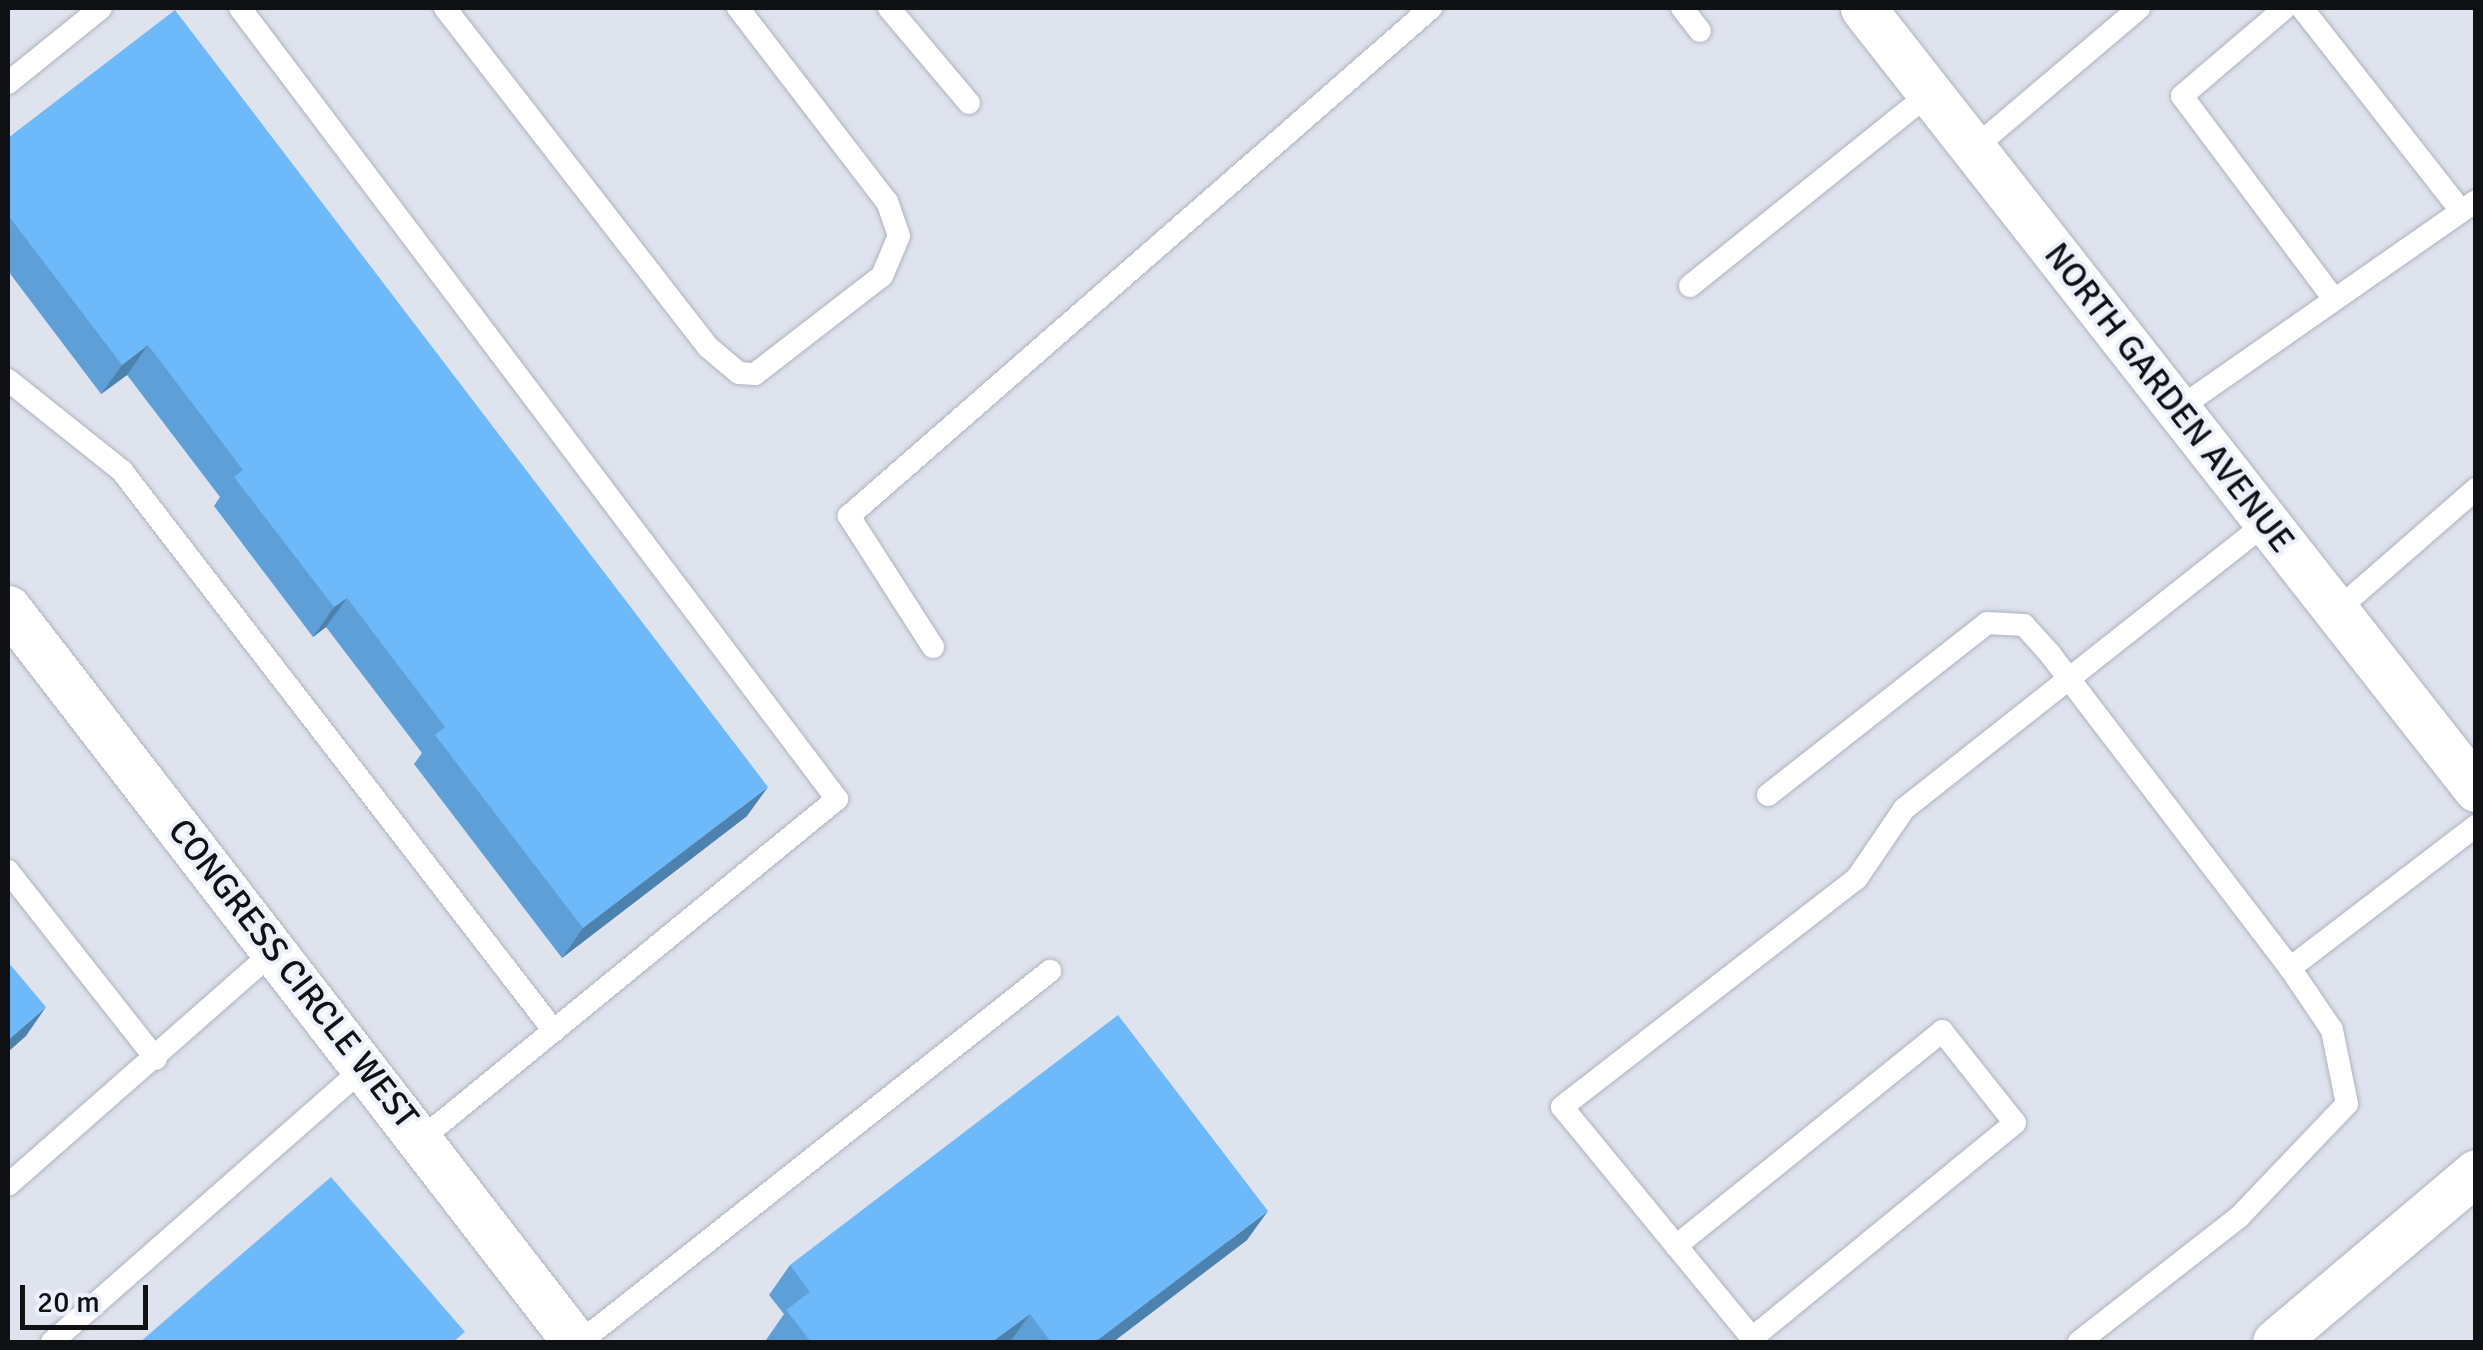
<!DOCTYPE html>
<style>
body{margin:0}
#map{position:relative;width:2483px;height:1350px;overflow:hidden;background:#dfe3ee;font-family:Signika,sans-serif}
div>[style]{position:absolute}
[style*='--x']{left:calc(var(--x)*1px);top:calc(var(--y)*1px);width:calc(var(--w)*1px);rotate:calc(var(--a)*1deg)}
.roads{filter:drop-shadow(0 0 2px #afb3bd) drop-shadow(0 0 2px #afb3bd)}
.service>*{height:22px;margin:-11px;padding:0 11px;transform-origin:11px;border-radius:11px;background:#fff}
.minor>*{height:45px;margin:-22.5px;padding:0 22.5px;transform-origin:22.5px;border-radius:22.5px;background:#fff}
.wall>*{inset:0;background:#5f9fd7}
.shaded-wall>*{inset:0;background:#4d82af}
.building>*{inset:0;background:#6eb9fa}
span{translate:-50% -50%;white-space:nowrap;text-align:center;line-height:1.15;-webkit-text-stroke:8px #edf1fb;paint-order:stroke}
.street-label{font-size:35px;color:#101114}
.frame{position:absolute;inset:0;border:10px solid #101114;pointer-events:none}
.scale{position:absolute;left:20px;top:1285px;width:128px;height:45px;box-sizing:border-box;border:5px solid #101114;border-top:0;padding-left:12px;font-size:30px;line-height:35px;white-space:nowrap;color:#101114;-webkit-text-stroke:8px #edf1fb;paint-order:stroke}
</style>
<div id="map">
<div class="roads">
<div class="service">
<div style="--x:240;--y:8;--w:991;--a:52.96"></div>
<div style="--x:837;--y:799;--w:539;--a:140.73"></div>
<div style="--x:445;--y:8;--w:429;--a:52.2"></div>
<div style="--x:708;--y:347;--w:40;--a:40"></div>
<div style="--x:739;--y:373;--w:16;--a:4"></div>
<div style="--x:755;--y:374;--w:160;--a:-37.7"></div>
<div style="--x:882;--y:276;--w:43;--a:-67"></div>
<div style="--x:899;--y:236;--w:36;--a:-109"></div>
<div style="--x:887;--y:202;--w:245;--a:-127.5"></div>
<div style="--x:889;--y:8;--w:124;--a:49.9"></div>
<div style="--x:1682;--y:8;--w:29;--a:52"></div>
<div style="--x:2285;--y:8;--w:135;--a:139.5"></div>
<div style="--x:2182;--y:96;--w:254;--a:53.2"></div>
<div style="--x:2302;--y:8;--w:258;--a:51.9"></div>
<div style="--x:8;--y:83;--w:119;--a:-38.9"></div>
<div style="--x:1973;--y:149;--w:218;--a:-40.3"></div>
<div style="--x:1690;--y:286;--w:308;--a:-38.8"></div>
<div style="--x:8;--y:380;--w:146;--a:38.6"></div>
<div style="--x:122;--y:471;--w:707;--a:52.35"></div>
<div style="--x:2178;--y:409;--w:363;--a:-34.9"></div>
<div style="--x:2336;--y:611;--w:186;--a:-41.1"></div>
<div style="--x:933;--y:647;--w:156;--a:-122.7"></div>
<div style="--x:849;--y:516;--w:773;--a:-41.12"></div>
<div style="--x:1768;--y:795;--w:278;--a:-38.1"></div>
<div style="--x:1987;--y:623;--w:37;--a:3"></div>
<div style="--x:2024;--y:625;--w:39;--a:48"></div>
<div style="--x:2050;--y:654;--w:395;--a:52.6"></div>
<div style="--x:2290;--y:968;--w:234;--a:-37.4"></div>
<div style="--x:8;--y:871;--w:239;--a:51.8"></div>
<div style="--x:8;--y:1185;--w:354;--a:-41.3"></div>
<div style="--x:1676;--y:1246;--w:342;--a:-38.9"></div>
<div style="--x:1942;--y:1031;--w:117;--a:51.6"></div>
<div style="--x:2015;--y:1123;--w:340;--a:140.7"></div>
<div style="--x:1752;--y:1338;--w:299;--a:-129.4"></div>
<div style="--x:1562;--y:1107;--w:373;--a:-37.8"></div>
<div style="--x:1857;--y:878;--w:83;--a:-55.7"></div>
<div style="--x:1904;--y:809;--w:463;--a:-38.3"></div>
<div style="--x:52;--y:1342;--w:415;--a:-41.3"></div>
<div style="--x:580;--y:1342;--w:599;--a:-38.29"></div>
<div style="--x:2079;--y:1342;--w:203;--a:-38"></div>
<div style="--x:2239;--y:1217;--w:156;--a:-46.3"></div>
<div style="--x:2347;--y:1104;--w:76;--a:-101.5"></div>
<div style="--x:2332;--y:1030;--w:75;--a:-124.1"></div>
</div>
<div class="minor">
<div style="--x:1863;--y:8;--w:993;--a:51.87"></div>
<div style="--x:8;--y:608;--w:927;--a:52.31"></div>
<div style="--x:2275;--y:1342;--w:263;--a:-40.2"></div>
</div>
</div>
<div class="wall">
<div style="clip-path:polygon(8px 138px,747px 816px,562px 958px,414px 764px,422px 753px,326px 627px,313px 637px,214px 506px,220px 497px,127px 375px,101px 394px,8px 271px)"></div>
<div style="clip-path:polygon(1247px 1240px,1113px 1342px,768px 1342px,766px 1340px,784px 1314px,769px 1295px,790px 1265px)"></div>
</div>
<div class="shaded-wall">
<div style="clip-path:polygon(148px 345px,127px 375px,101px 394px,122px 365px)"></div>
<div style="clip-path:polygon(347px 598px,326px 627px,313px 637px,334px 607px)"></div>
<div style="clip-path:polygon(768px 787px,747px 816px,562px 958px,583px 928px)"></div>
<div style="clip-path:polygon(46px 1007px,26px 1036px,8px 1052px,8px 1040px)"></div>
<div style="clip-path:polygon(1268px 1211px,1247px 1240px,1113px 1342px,1095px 1342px)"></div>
<div style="clip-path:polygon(1030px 1314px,1010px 1342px,992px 1342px)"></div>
</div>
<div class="building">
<div style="clip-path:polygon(175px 10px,768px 787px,583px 928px,435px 735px,445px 727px,347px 598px,334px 607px,234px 477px,243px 470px,148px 345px,122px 365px,8px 215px,8px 138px)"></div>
<div style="clip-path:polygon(8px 962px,46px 1007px,8px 1040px)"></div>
<div style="clip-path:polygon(1118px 1015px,1268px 1211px,1095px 1342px,1051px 1342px,1030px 1314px,992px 1342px,811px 1342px,786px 1310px,810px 1292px,790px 1265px)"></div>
<div style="clip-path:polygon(331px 1177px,465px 1332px,453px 1342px,140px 1342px)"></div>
</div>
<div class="street-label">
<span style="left:2169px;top:398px;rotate:52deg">NORTH GARDEN AVENUE</span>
<span style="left:293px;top:974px;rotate:52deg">CONGRESS CIRCLE WEST</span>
</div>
<div class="frame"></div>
<div class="scale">20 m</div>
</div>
